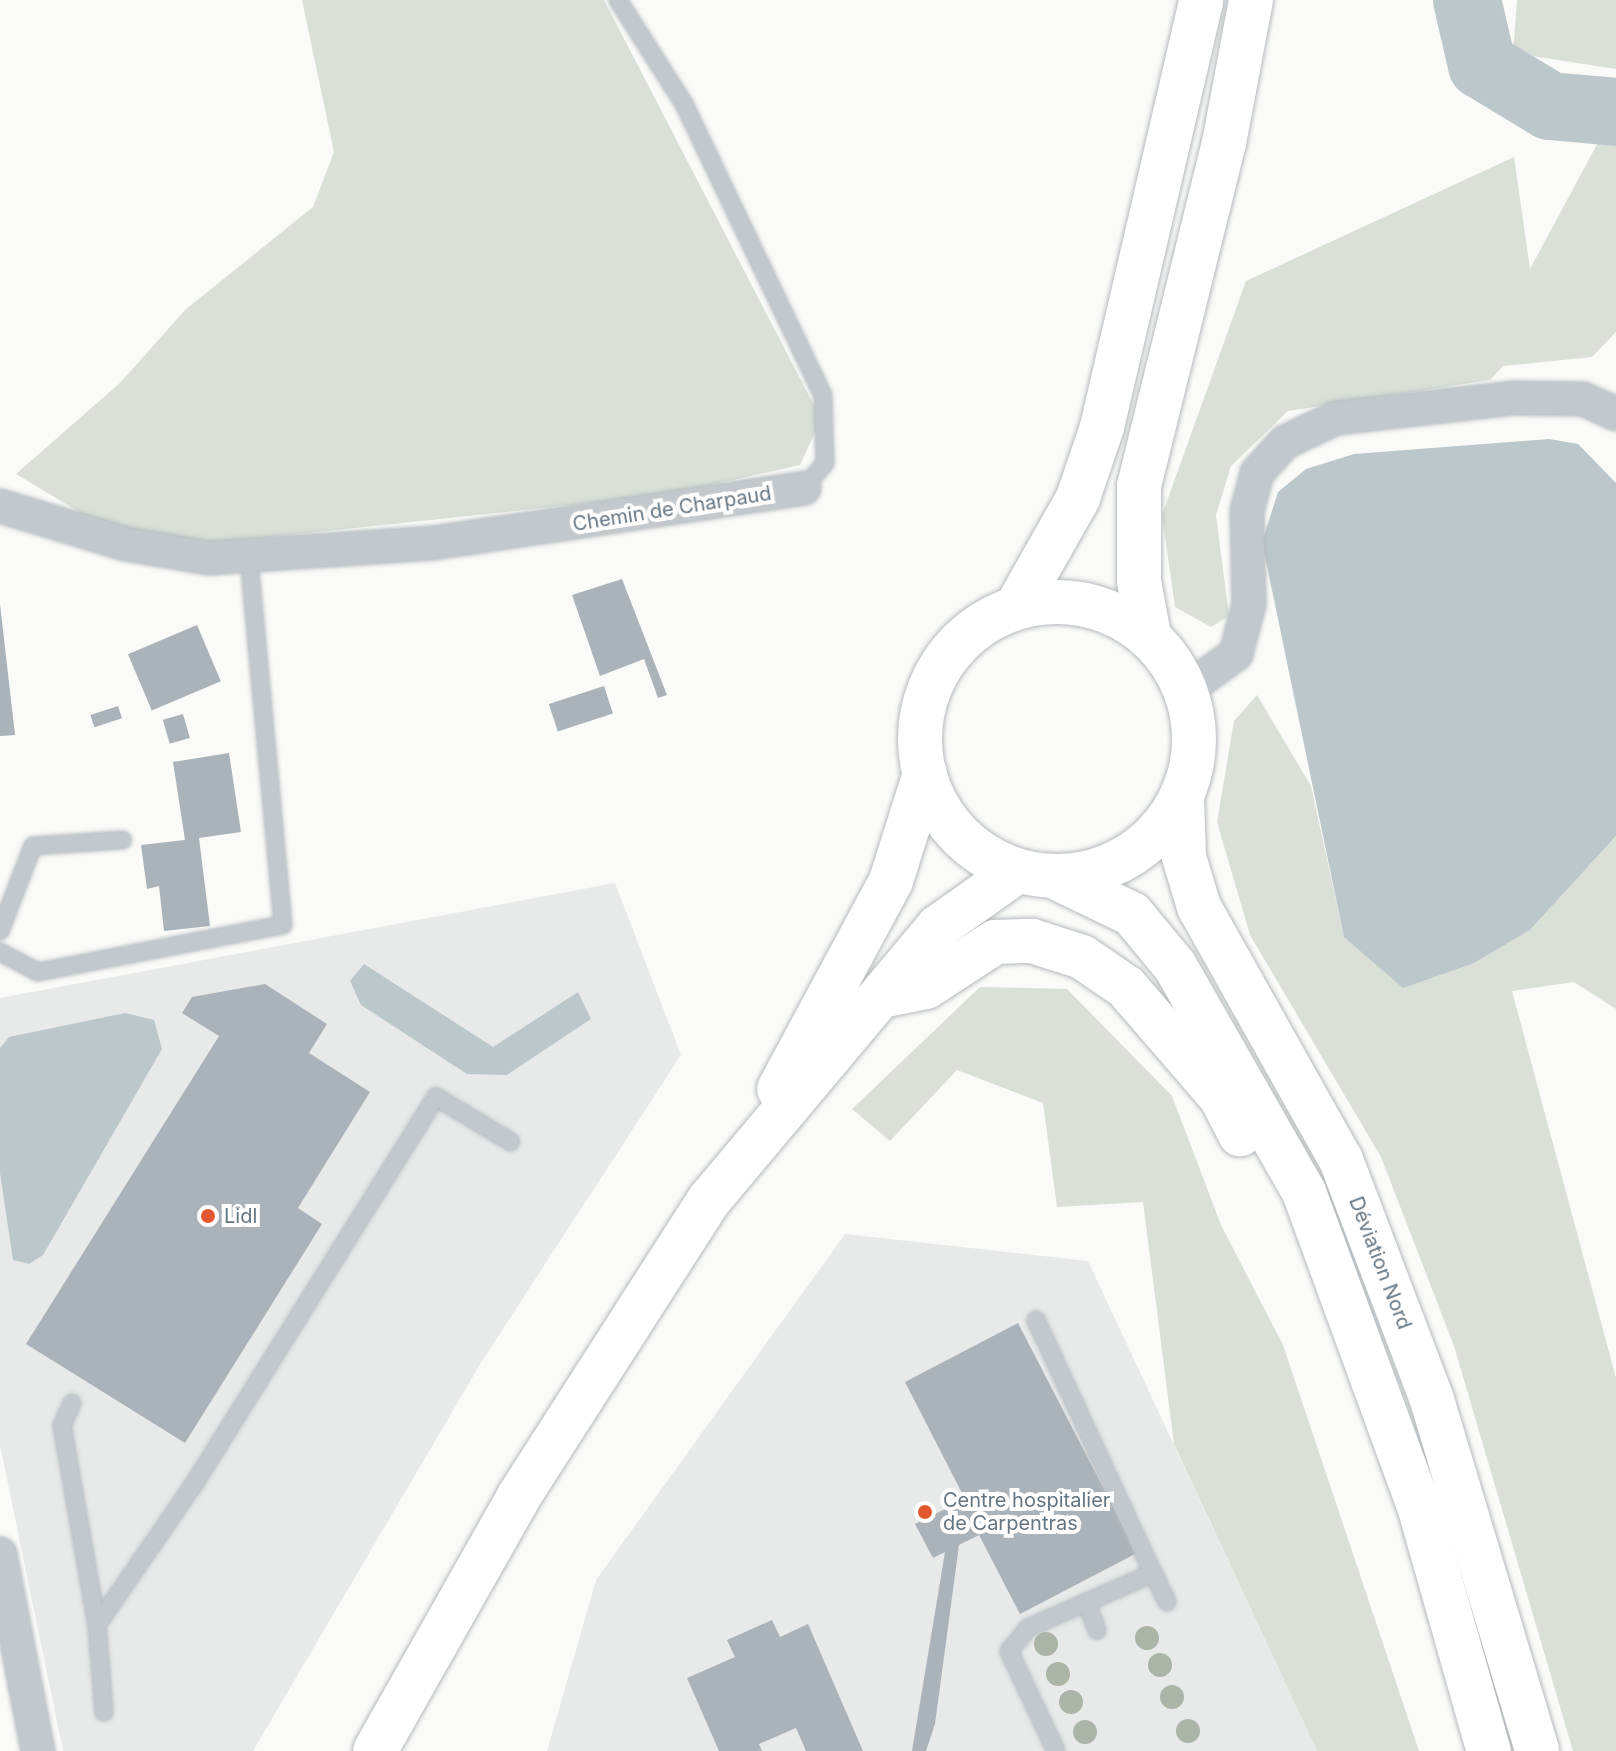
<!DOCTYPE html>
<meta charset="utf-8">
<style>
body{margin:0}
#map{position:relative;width:1616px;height:1751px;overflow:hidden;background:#fafaf8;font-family:Inter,sans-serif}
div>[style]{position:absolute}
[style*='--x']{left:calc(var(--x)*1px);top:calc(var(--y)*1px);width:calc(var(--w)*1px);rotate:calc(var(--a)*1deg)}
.built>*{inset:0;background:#e8e9e9}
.green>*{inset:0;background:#dadfd7}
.water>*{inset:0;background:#bbc7cb}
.river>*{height:68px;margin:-34px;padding:0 34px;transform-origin:34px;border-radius:34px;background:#bbc7cb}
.building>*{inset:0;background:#aab3b9;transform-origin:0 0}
.roads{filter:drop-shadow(0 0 2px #b5babe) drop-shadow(0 0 2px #b5babe)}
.service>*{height:16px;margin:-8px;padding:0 8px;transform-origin:8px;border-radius:8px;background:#c3c8cc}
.minor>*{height:32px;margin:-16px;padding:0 16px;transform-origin:16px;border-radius:16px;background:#c3c8cc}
.primary>*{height:44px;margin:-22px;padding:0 22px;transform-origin:22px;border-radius:22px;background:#fff}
.primary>.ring{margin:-22px;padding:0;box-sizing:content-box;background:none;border:44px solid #fff;border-radius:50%}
.trunk>*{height:44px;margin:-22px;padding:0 22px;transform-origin:22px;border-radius:22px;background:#fff}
.trees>*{width:24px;height:24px;margin:-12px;border-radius:50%;background:#aab4a7}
.dots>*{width:22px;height:22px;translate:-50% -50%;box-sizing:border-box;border:4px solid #fff;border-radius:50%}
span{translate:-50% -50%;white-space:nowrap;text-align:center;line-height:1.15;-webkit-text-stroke:8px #fff;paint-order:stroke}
.street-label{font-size:20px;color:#657683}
.poi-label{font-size:20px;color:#657683}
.left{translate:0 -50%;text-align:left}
</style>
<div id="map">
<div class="built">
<div style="clip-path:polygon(615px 883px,681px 1055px,482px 1361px,253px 1751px,63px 1751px,0 1445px,0 998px)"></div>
<div style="clip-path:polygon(845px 1234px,1088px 1261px,1317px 1751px,547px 1751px,596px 1580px)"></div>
</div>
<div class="green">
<div style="clip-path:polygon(302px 0,604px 0,821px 419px,800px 465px,665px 495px,186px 546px,106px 528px,16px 474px,121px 382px,185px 310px,313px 207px,334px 152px)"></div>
<div style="clip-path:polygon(1517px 0,1616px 0,1616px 69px,1513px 53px)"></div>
<div style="clip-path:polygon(1616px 109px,1616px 332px,1592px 357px,1503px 366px,1490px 380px,1288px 411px,1231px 466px,1216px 515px,1229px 616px,1211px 627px,1175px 607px,1162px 515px,1246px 281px,1514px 157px,1530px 269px)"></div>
<div style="clip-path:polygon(1257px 695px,1311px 786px,1344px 937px,1530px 930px,1616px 836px,1616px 1009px,1574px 982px,1512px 991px,1616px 1378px,1616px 1751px,1573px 1751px,1454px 1346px,1381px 1157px,1250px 935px,1217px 822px,1234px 721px)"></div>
<div style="clip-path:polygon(980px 987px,1067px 989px,1172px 1096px,1221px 1225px,1283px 1345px,1419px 1751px,1317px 1751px,1174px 1444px,1143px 1202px,1057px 1207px,1043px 1103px,957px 1070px,890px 1141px,852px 1109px)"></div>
</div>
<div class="water">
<div style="clip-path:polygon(1549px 439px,1578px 444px,1616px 483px,1616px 836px,1530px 930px,1474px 963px,1403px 988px,1344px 937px,1262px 542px,1278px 492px,1306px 469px,1354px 454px)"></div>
<div style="clip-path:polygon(364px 964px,493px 1047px,578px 992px,591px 1019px,507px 1075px,467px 1074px,361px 1005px,350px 981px)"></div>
<div style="clip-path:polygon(125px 1013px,154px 1020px,162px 1049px,43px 1255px,29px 1264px,13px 1260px,0 1173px,0 1048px,9px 1037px)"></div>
</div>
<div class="river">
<div style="--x:1467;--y:0;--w:67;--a:77"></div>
<div style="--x:1482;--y:65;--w:79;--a:31.1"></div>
<div style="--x:1550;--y:106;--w:66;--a:5.2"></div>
</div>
<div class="building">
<div style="clip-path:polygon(622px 579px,667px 695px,658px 698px,644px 659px,600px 676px,572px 595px)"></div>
<div style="clip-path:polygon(0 604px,15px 735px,0 736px)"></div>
<div style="left:197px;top:625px;width:61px;height:75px;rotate:67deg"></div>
<div style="left:604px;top:686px;width:29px;height:58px;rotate:72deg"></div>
<div style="left:118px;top:706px;width:13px;height:29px;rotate:72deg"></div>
<div style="left:183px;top:714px;width:25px;height:21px;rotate:74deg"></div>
<div style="clip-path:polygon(229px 753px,241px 832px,199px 838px,210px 926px,164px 931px,159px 886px,147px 889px,141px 845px,185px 840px,173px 762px)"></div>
<div style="clip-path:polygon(265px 984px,327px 1024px,309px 1053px,370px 1092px,298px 1208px,322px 1224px,185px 1443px,26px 1344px,219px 1036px,182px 1013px,192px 997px)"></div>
<div style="clip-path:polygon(1018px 1323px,1137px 1553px,1020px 1614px,979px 1535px,959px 1545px,935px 1724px,926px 1751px,912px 1751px,945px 1552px,933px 1558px,915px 1524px,965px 1499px,905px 1382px)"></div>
<div style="clip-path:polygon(772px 1620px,780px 1637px,808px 1624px,863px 1751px,806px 1751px,796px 1728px,759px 1744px,762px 1751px,719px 1751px,687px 1678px,735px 1657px,727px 1640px)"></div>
</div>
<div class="roads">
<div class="service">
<div style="--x:618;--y:0;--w:123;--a:57.6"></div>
<div style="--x:684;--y:104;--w:323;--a:64.5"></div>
<div style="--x:823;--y:396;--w:67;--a:88.3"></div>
<div style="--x:825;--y:463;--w:33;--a:130"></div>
<div style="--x:0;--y:931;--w:91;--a:-68.8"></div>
<div style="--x:33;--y:846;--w:90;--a:-3.8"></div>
<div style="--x:0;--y:952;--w:43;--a:27.8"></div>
<div style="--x:38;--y:972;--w:249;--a:-10.9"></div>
<div style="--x:283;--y:925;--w:349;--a:-95.3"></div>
<div style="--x:1036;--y:1320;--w:279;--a:65.2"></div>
<div style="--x:72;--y:1403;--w:24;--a:114"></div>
<div style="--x:62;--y:1425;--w:203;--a:80.1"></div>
<div style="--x:1087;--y:1603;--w:29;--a:70"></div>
<div style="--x:104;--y:1712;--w:87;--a:-94.6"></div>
<div style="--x:97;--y:1625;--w:175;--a:-55.5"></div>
<div style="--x:196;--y:1481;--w:453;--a:-58"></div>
<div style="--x:436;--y:1097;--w:87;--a:31"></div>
<div style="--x:1056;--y:1751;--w:110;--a:-115.2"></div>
<div style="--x:1009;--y:1651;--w:30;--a:-50"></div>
<div style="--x:1028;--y:1628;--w:137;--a:-23.7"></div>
<div style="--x:1153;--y:1573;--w:32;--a:64"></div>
</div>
<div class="minor">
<div style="--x:0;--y:506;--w:132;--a:16.8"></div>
<div style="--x:126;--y:544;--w:84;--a:9.6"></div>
<div style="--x:209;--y:558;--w:225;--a:-3.8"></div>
<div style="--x:433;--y:543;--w:375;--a:-8.4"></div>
<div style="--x:1185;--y:691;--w:63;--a:-36"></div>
<div style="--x:1236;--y:654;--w:52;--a:-75.4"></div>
<div style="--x:1249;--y:604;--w:93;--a:-91.2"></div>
<div style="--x:1247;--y:511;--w:39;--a:-75"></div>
<div style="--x:1257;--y:473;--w:42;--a:-47.9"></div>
<div style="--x:1285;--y:442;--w:56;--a:-25.2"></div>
<div style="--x:1336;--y:418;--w:178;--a:-6.4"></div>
<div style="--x:1513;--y:398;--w:70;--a:0.8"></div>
<div style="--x:1583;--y:399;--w:36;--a:24"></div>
<div style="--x:0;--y:1554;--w:201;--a:79.1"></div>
</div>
<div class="primary">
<div class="ring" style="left:920px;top:602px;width:230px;height:230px"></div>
<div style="--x:1182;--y:796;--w:61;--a:88.1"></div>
<div style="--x:1184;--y:857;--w:52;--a:73.3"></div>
<div style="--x:1199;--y:907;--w:290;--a:60.7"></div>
<div style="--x:1341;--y:1160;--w:257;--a:69.2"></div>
<div style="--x:1432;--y:1400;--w:366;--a:73.3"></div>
<div style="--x:1055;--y:877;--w:85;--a:25.7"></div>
<div style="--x:1132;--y:914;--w:67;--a:50.4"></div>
<div style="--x:1175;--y:966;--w:260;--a:60.3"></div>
<div style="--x:1304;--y:1192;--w:334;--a:69.9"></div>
<div style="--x:1419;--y:1506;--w:255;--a:74.1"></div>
<div style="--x:882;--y:996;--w:45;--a:-11.6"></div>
<div style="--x:926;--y:987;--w:82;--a:-33.1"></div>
<div style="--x:995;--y:942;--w:37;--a:-2"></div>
<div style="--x:1032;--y:941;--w:52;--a:17.7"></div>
<div style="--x:1082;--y:957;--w:53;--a:34.3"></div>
<div style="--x:1126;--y:987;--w:145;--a:49.2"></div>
<div style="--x:1221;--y:1097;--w:42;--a:62.8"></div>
<div style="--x:779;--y:1089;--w:236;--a:-61.7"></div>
<div style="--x:891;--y:881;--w:113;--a:-72.5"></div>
<div style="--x:375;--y:1751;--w:293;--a:-60.5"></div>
<div style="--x:519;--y:1496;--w:353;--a:-57.3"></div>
<div style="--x:710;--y:1199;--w:355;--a:-50"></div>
<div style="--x:938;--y:927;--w:95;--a:-35.2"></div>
</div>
<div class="trunk">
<div style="--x:1017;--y:606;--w:124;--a:-60.5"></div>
<div style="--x:1078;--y:498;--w:75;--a:-71.3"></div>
<div style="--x:1102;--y:427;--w:438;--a:-76.9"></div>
<div style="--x:1149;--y:636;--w:56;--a:-100.3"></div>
<div style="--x:1139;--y:581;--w:95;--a:-90"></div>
<div style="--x:1139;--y:486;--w:353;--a:-76.1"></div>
<div style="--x:1224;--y:143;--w:146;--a:-79.3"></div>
</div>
</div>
<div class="trees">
<div style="left:1147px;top:1638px"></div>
<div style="left:1046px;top:1644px"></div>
<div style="left:1160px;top:1665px"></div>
<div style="left:1058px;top:1674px"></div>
<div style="left:1172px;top:1697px"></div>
<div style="left:1071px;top:1702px"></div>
<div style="left:1188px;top:1731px"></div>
<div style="left:1085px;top:1732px"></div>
</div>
<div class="dots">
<div style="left:208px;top:1216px;background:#e4572e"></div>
<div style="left:925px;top:1512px;background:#e4572e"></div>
</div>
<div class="street-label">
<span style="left:672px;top:509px;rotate:-9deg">Chemin de Charpaud</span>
<span style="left:1380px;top:1263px;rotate:69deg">Déviation Nord</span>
</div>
<div class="poi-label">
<span class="left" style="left:224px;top:1216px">Lidl</span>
<span class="left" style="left:943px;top:1512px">Centre hospitalier<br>de Carpentras</span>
</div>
</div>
